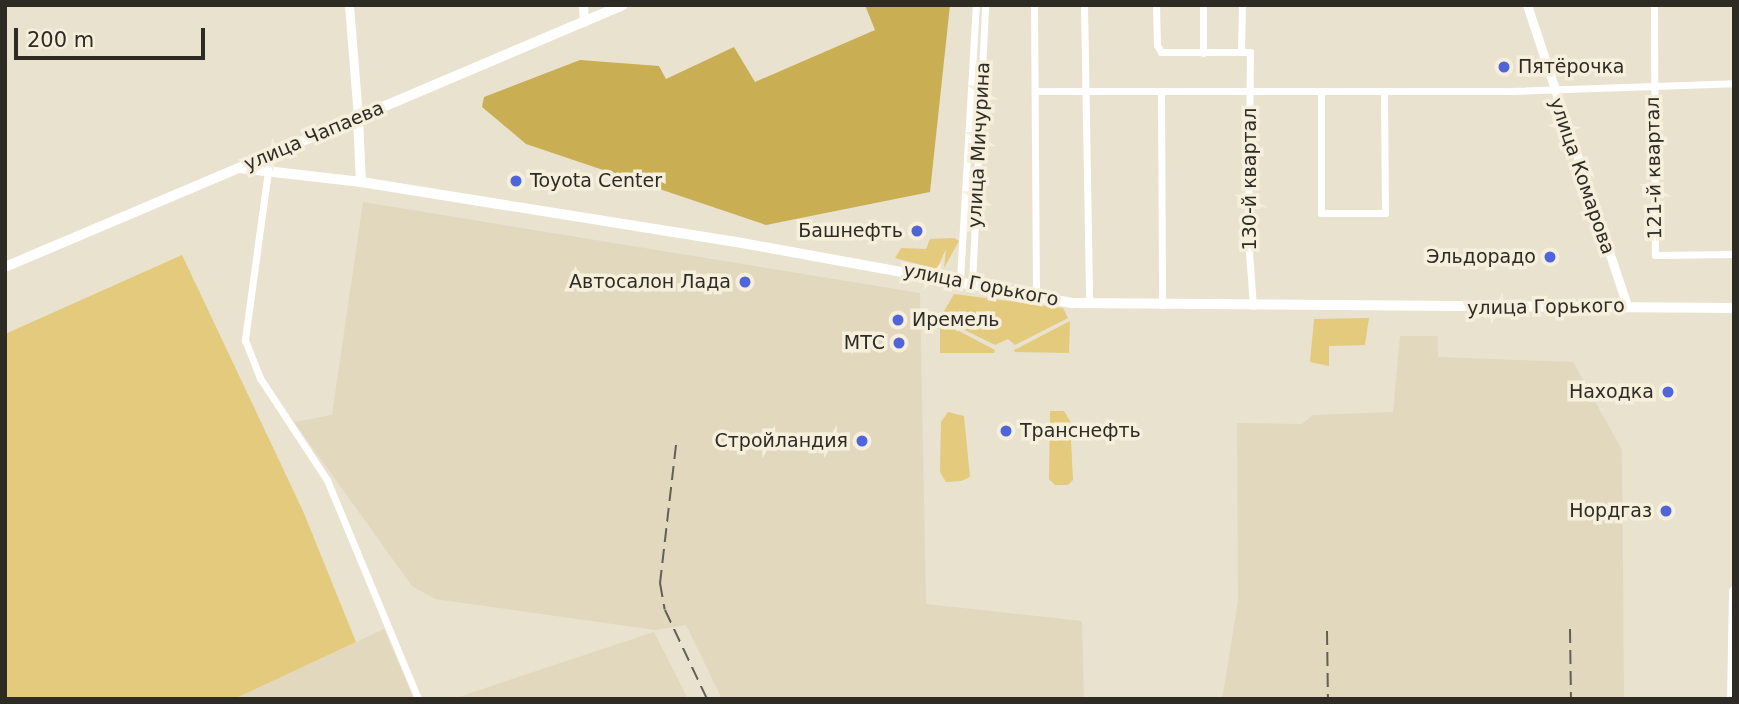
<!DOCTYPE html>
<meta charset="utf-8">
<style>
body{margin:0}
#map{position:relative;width:1739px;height:704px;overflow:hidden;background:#e9e2cf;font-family:"DejaVu Sans",sans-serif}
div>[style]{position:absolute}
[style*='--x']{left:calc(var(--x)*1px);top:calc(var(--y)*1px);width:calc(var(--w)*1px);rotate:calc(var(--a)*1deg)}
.built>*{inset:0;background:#e1d8be}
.green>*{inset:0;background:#e4ca7c}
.forest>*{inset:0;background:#caae54}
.minor>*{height:7px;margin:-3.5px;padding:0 3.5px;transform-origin:3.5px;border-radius:3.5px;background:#fff}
.tertiary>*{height:9px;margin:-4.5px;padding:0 4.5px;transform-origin:4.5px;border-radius:4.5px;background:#fff}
.secondary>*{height:10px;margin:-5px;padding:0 5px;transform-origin:5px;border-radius:5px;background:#fff}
.rail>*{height:2px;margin-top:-1px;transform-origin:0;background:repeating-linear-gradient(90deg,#625f54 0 14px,transparent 0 21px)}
.dots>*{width:19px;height:19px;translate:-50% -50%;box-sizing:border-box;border:4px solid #f6efdc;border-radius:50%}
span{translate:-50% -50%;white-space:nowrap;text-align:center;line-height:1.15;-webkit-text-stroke:7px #f6efdc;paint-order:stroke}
.poi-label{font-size:19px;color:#2d2b24}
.left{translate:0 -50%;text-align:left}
.right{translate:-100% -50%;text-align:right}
.street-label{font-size:19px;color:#2d2b24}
.frame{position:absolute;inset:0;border:7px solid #2d2b24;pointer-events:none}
.scale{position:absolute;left:14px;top:28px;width:191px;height:32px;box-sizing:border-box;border:4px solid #2d2b24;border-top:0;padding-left:9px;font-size:21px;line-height:24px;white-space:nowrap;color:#2d2b24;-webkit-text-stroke:5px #f6efdc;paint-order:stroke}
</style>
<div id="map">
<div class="built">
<div style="clip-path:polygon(363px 202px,920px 293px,926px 604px,1082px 621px,1084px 699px,722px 699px,686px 625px,655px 630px,435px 599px,412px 586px,294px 422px,332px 415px)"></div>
<div style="clip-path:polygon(1400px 336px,1438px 336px,1438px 357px,1573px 362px,1622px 450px,1624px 699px,1222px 699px,1238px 601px,1237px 423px,1302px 424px,1313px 415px,1393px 412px)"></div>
<div style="clip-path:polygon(384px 629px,414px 699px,234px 699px)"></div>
<div style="clip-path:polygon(654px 632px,688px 699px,453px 699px,530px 673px)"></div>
</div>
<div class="green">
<div style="clip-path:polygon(954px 238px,959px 241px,944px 268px,946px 249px,937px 269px,895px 258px,901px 248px,926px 249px,930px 239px)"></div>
<div style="clip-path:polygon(182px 255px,303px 511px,356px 642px,234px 699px,5px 699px,5px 334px)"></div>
<div style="clip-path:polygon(954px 294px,1063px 308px,1068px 318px,1015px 345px,1008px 339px,995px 345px,940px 318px)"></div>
<div style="clip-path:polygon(1369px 318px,1365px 345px,1329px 346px,1329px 366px,1310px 362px,1314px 319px)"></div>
<div style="clip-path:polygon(940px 321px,995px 350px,994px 353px,940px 353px)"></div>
<div style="clip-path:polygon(1070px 321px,1069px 353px,1015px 352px,1014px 350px)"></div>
<div style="clip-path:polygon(1050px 411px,1064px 411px,1070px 421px,1073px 480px,1068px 485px,1055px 485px,1049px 479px)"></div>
<div style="clip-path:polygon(948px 412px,964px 416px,970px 477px,961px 481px,946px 482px,940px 472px,941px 422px)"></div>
</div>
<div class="forest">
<div style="clip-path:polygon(865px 5px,950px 5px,930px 192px,766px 225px,526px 144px,482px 107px,484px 97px,580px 60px,659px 66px,666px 79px,734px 47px,755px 82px,875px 30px)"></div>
</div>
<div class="minor">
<div style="--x:1034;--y:5;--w:294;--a:89.6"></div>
<div style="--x:1084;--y:5;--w:298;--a:89"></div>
<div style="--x:1156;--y:5;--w:40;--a:88.6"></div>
<div style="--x:1157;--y:45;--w:8;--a:60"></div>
<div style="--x:1161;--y:52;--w:89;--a:0"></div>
<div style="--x:1250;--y:52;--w:186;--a:90.6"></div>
<div style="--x:1248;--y:238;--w:68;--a:85.8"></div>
<div style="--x:1654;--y:5;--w:250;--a:89.8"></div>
<div style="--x:1655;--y:255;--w:79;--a:-0.7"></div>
<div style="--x:1241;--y:52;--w:47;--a:-88.8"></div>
<div style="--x:1203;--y:53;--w:48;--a:-90"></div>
<div style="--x:1035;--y:91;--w:475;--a:0"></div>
<div style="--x:1510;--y:91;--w:224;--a:-2"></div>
<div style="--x:1321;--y:91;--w:122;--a:90"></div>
<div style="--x:1321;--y:213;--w:64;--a:0"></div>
<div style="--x:1385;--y:213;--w:121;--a:-90.5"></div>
<div style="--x:1161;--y:92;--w:213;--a:89.7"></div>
<div style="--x:268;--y:171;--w:171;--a:97.8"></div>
<div style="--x:245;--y:340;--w:41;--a:68.5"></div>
<div style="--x:260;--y:378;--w:122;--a:56.7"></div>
<div style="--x:327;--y:480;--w:237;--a:67.4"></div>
<div style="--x:960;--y:280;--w:275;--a:-86.7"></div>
<div style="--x:972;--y:284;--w:279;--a:-87.3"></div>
</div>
<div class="tertiary">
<div style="--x:349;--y:5;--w:112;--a:85.4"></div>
<div style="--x:583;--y:5;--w:17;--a:87"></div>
<div style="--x:1527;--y:5;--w:317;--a:71.6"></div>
</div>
<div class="secondary">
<div style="--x:358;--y:117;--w:65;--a:87.4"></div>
<div style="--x:240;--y:168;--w:122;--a:6.6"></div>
<div style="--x:361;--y:182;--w:375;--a:9.1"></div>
<div style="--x:731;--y:241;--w:348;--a:10.3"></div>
<div style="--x:1073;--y:303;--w:661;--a:0.43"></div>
<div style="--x:5;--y:267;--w:671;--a:-22.97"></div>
<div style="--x:1732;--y:699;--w:108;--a:-88.9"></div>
</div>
<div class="rail">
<div style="--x:676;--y:445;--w:139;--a:96.6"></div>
<div style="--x:660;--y:583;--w:27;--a:80"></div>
<div style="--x:665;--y:610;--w:98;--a:64.7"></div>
<div style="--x:1570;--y:629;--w:70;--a:89.2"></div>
<div style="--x:1327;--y:631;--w:68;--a:89.2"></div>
</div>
<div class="dots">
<div style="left:1504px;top:67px;background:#5065da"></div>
<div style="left:516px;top:181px;background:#5065da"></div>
<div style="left:917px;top:231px;background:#5065da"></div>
<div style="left:1550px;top:257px;background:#5065da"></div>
<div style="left:745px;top:282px;background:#5065da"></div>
<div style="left:898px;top:320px;background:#5065da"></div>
<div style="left:899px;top:343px;background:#5065da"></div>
<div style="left:1668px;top:392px;background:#5065da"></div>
<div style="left:1006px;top:431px;background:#5065da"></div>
<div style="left:862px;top:441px;background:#5065da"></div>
<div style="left:1666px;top:511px;background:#5065da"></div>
</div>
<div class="poi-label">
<span class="left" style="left:1518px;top:67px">Пятёрочка</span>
<span class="left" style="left:530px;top:181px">Toyota Center</span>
<span class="right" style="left:903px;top:231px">Башнефть</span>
<span class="right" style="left:1536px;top:257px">Эльдорадо</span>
<span class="right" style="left:731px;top:282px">Автосалон Лада</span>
<span class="left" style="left:912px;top:320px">Иремель</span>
<span class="right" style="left:885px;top:343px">МТС</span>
<span class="right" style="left:1654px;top:392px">Находка</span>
<span class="left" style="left:1020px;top:431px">Транснефть</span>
<span class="right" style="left:848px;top:441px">Стройландия</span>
<span class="right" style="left:1652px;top:511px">Нордгаз</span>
</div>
<div class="street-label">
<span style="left:314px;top:136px;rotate:-23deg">улица Чапаева</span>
<span style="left:979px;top:145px;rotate:-87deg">улица Мичурина</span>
<span style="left:1654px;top:168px;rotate:-91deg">121-й квартал</span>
<span style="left:1582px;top:176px;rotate:71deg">улица Комарова</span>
<span style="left:1250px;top:179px;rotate:-90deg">130-й квартал</span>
<span style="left:981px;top:285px;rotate:11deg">улица Горького</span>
<span style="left:1546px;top:307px;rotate:-1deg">улица Горького</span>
</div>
<div class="frame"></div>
<div class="scale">200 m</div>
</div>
